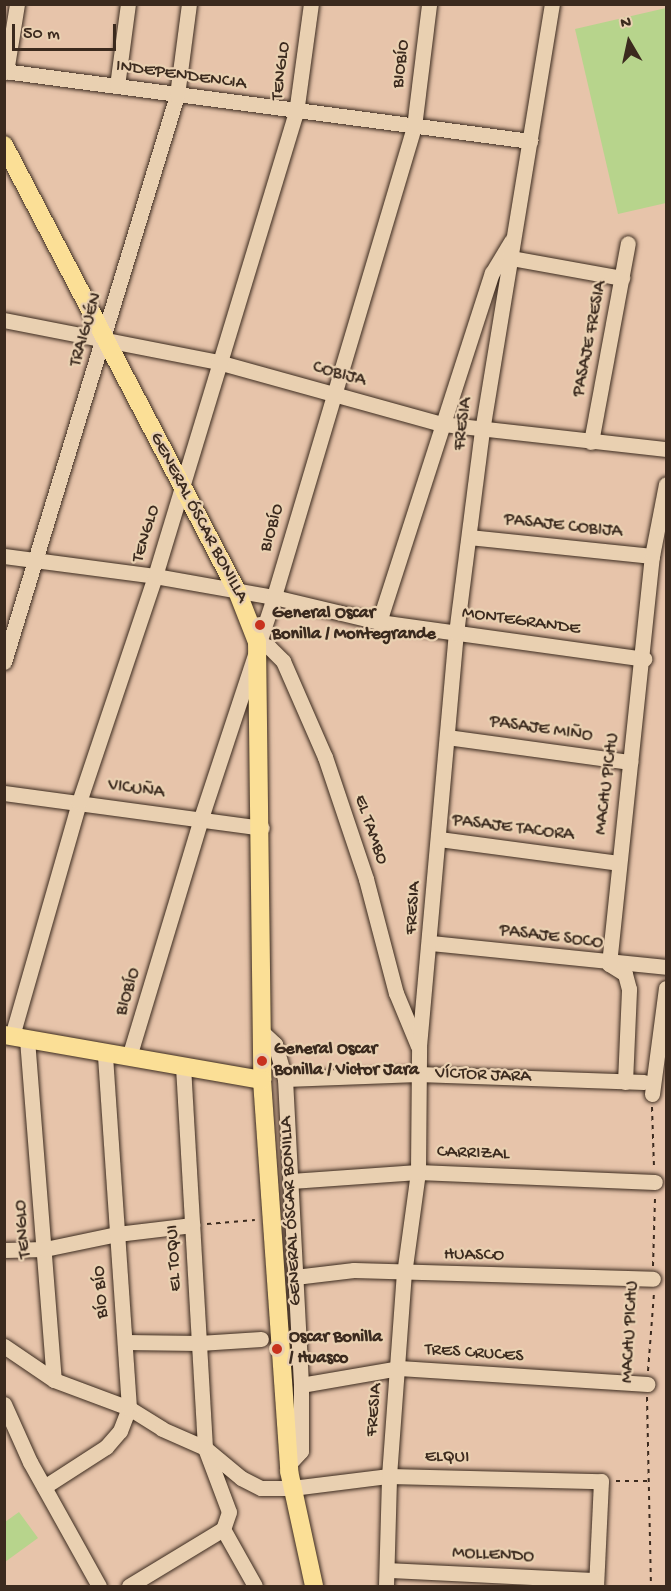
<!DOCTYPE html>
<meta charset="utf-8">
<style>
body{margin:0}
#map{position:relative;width:671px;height:1591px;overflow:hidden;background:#e7c4aa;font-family:"Gochi Hand",sans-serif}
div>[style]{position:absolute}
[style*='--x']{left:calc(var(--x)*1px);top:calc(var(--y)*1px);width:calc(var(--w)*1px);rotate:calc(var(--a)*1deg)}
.green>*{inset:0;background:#b7d48c}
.path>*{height:2px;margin-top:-1px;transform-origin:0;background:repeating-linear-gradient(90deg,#3b2a1e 0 4.5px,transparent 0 9px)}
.roads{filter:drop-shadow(0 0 2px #3b2a1e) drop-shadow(0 0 2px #3b2a1e)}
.minor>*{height:15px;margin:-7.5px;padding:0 7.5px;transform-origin:7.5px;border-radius:7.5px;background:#e9d0b1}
.major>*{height:18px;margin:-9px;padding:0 9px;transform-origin:9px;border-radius:9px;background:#fbdf96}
.dots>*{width:16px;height:16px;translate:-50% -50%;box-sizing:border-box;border:3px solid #e9d0b1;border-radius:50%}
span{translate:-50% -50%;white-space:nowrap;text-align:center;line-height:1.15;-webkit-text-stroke:4.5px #e9d0b1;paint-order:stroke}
.street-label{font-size:18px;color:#3b2a1e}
.poi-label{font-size:18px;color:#3b2a1e;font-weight:700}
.left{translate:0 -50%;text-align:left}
.frame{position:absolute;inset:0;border:6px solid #3b2a1e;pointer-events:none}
.north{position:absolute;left:599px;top:12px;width:60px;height:60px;-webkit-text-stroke:4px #e9d0b1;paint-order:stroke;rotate:351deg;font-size:16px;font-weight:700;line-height:24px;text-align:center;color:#3b2a1e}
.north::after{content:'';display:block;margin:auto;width:21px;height:27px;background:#3b2a1e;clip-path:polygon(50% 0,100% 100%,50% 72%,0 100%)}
.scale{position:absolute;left:12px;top:24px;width:104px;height:27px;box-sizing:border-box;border:3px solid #3b2a1e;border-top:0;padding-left:8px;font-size:18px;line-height:21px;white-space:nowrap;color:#3b2a1e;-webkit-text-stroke:4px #e9d0b1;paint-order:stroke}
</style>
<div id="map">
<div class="green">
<div style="clip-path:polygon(666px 8px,666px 203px,618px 214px,575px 29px)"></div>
<div style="clip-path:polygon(19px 1512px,38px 1538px,5px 1562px,5px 1522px)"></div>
</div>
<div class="path">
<div style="--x:652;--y:1107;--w:60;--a:88.1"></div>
<div style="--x:207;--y:1224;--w:48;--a:-4.8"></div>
<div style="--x:653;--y:1266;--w:69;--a:-88.3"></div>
<div style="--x:648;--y:1371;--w:78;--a:-85.6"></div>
<div style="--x:647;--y:1397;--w:189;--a:88.8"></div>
<div style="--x:616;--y:1481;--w:33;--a:0"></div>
</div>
<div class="roads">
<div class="minor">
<div style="--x:4;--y:71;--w:531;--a:7.58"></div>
<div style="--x:6;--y:72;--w:69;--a:-80.8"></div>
<div style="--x:117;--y:86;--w:83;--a:-82.4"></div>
<div style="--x:511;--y:258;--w:113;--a:10.2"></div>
<div style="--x:4;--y:320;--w:218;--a:11.1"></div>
<div style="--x:218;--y:362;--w:232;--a:15.5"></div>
<div style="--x:442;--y:424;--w:225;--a:6.4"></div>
<div style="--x:591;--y:442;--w:202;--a:-79.5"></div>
<div style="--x:469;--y:537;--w:184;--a:5.9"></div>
<div style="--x:4;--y:556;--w:152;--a:7.5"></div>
<div style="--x:155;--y:576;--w:121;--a:10"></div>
<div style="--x:274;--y:597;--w:108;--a:13.4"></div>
<div style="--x:379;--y:622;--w:268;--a:7.9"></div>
<div style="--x:379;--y:622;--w:367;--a:-72.1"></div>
<div style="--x:492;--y:273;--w:37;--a:-59"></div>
<div style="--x:257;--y:642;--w:13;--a:23"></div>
<div style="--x:269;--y:647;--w:20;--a:45"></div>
<div style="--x:283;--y:661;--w:105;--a:66.4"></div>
<div style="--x:325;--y:757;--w:129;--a:71.4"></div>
<div style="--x:366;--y:879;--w:118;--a:75.3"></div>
<div style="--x:396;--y:993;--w:57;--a:67.5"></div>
<div style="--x:4;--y:662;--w:593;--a:-73.03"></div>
<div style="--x:177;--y:95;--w:92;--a:-82.5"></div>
<div style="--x:447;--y:737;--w:185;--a:7.8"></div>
<div style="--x:4;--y:793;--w:260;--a:7.7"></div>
<div style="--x:439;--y:839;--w:181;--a:7.6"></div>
<div style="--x:431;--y:943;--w:236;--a:5.8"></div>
<div style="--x:262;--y:1032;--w:18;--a:43"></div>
<div style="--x:275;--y:1044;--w:36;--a:74"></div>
<div style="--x:285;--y:1079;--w:306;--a:87"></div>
<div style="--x:301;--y:1385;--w:66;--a:90"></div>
<div style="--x:301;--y:1451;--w:18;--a:133"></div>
<div style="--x:12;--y:1036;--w:243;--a:-74"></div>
<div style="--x:79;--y:802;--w:238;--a:-71.4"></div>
<div style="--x:155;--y:576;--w:484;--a:-73.1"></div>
<div style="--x:296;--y:113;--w:110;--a:-82.2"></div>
<div style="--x:27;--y:1039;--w:342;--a:85.5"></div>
<div style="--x:129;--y:1057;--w:250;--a:-73.2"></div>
<div style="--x:201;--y:818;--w:226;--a:-71.7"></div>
<div style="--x:272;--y:603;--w:497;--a:-73.4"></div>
<div style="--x:414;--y:127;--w:124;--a:-83"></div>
<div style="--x:183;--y:1066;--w:383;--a:86.7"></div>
<div style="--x:205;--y:1448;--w:68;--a:69.4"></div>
<div style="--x:229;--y:1512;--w:18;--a:109"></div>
<div style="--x:223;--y:1529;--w:65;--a:60.7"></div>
<div style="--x:285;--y:1079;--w:133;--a:-2.2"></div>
<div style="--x:418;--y:1074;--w:226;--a:2"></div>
<div style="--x:625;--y:1082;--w:93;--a:-87.5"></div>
<div style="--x:629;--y:989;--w:16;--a:-105"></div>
<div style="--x:625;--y:974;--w:19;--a:-148"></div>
<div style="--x:609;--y:964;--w:410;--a:-84"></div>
<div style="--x:652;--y:556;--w:73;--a:-79"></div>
<div style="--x:652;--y:1094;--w:107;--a:-82.5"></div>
<div style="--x:291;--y:1181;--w:127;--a:-4.1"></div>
<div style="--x:418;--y:1172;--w:237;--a:2.4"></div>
<div style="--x:4;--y:1250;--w:41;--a:-1.4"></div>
<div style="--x:45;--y:1249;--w:74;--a:-11.8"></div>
<div style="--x:117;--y:1234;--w:76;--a:-6.8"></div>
<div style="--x:295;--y:1277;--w:59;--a:-6.8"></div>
<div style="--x:354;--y:1270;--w:299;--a:1.7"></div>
<div style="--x:125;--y:1342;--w:74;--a:0.8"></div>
<div style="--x:199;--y:1343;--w:62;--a:-3.7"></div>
<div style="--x:4;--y:1346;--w:60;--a:34.2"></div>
<div style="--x:54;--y:1380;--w:80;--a:20.5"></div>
<div style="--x:129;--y:1408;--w:39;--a:32"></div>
<div style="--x:162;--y:1429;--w:47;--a:23.8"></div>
<div style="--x:205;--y:1448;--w:47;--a:39.8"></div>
<div style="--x:241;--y:1478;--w:22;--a:27"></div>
<div style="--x:261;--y:1488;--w:31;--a:0"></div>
<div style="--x:292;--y:1488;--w:98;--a:-7.1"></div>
<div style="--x:389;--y:1476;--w:212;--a:1.4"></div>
<div style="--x:601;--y:1481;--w:105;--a:92.7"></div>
<div style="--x:301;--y:1385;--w:99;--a:-9.8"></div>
<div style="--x:399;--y:1368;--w:249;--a:3.7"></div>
<div style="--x:4;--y:1404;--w:64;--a:65.9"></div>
<div style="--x:30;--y:1462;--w:142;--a:60.9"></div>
<div style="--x:44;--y:1487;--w:74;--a:-32.8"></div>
<div style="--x:106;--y:1447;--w:21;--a:-49"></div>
<div style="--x:120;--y:1431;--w:25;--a:-69"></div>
<div style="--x:129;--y:1408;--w:356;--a:-93.9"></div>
<div style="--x:388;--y:1570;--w:208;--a:2.8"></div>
<div style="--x:129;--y:1586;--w:110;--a:-31.2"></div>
<div style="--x:386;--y:1586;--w:110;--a:-88.4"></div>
<div style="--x:389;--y:1476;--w:203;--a:-85.8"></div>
<div style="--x:404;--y:1274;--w:103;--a:-82.2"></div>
<div style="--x:418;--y:1172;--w:126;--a:-89.5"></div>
<div style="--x:419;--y:1046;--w:415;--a:-84.9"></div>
<div style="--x:456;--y:633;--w:204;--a:-82.7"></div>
<div style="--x:482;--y:431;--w:433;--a:-80.7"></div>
</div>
<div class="major">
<div style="--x:4;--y:145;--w:503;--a:62.42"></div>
<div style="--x:237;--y:591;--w:55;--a:68.6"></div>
<div style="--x:257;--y:642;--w:438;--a:89.3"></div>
<div style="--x:262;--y:1080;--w:392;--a:86"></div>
<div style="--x:289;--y:1471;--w:118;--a:77.7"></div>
<div style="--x:4;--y:1035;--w:262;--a:9.9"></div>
</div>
</div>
<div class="dots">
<div style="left:260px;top:625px;background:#c8321e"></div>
<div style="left:262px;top:1061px;background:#c8321e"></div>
<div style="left:277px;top:1349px;background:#c8321e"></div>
</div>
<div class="street-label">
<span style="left:402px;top:64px;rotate:-83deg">BIOBÍO</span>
<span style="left:282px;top:71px;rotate:-83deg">TENGLO</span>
<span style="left:181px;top:76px;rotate:8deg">INDEPENDENCIA</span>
<span style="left:87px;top:330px;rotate:-73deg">TRAIGUÉN</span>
<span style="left:591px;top:339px;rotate:-79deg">PASAJE FRESIA</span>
<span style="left:339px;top:375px;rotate:16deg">COBIJA</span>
<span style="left:464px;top:424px;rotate:-82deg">FRESIA</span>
<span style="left:198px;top:518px;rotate:62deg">GENERAL ÓSCAR BONILLA</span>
<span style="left:563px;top:527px;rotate:6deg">PASAJE COBIJA</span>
<span style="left:273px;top:528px;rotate:-74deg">BIOBÍO</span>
<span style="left:147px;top:534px;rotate:-73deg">TENGLO</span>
<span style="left:521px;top:622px;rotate:8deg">MONTEGRANDE</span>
<span style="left:541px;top:730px;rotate:8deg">PASAJE MIÑO</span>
<span style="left:608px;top:784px;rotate:-83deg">MACHU PICHU</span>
<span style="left:136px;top:790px;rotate:8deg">VICUÑA</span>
<span style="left:513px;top:829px;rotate:7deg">PASAJE TACORA</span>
<span style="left:370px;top:830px;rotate:71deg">EL TAMBO</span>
<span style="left:414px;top:908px;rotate:-86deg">FRESIA</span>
<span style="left:551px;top:938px;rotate:7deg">PASAJE SOCO</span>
<span style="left:129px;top:992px;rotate:-73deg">BIOBÍO</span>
<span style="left:483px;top:1076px;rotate:2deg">VÍCTOR JARA</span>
<span style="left:473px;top:1154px;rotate:2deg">CARRIZAL</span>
<span style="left:292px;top:1211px;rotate:-93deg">GENERAL ÓSCAR BONILLA</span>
<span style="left:24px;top:1229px;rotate:-95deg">TENGLO</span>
<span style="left:474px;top:1256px;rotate:1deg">HUASCO</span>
<span style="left:175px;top:1258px;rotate:-93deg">EL TOQUI</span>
<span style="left:102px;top:1292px;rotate:-94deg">BÍO BÍO</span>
<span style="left:631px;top:1332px;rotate:-87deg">MACHU PICHU</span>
<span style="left:474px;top:1354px;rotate:4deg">TRES CRUCES</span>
<span style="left:375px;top:1410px;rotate:-85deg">FRESIA</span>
<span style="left:447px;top:1458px;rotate:1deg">ELQUI</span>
<span style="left:493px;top:1556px;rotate:3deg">MOLLENDO</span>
</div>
<div class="poi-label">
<span class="left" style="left:272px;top:625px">General Oscar<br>Bonilla / Montegrande</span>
<span class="left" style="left:274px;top:1061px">General Oscar<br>Bonilla / Victor Jara</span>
<span class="left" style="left:289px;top:1349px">Oscar Bonilla<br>/ Huasco</span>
</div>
<div class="frame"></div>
<div class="north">N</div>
<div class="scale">50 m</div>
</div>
